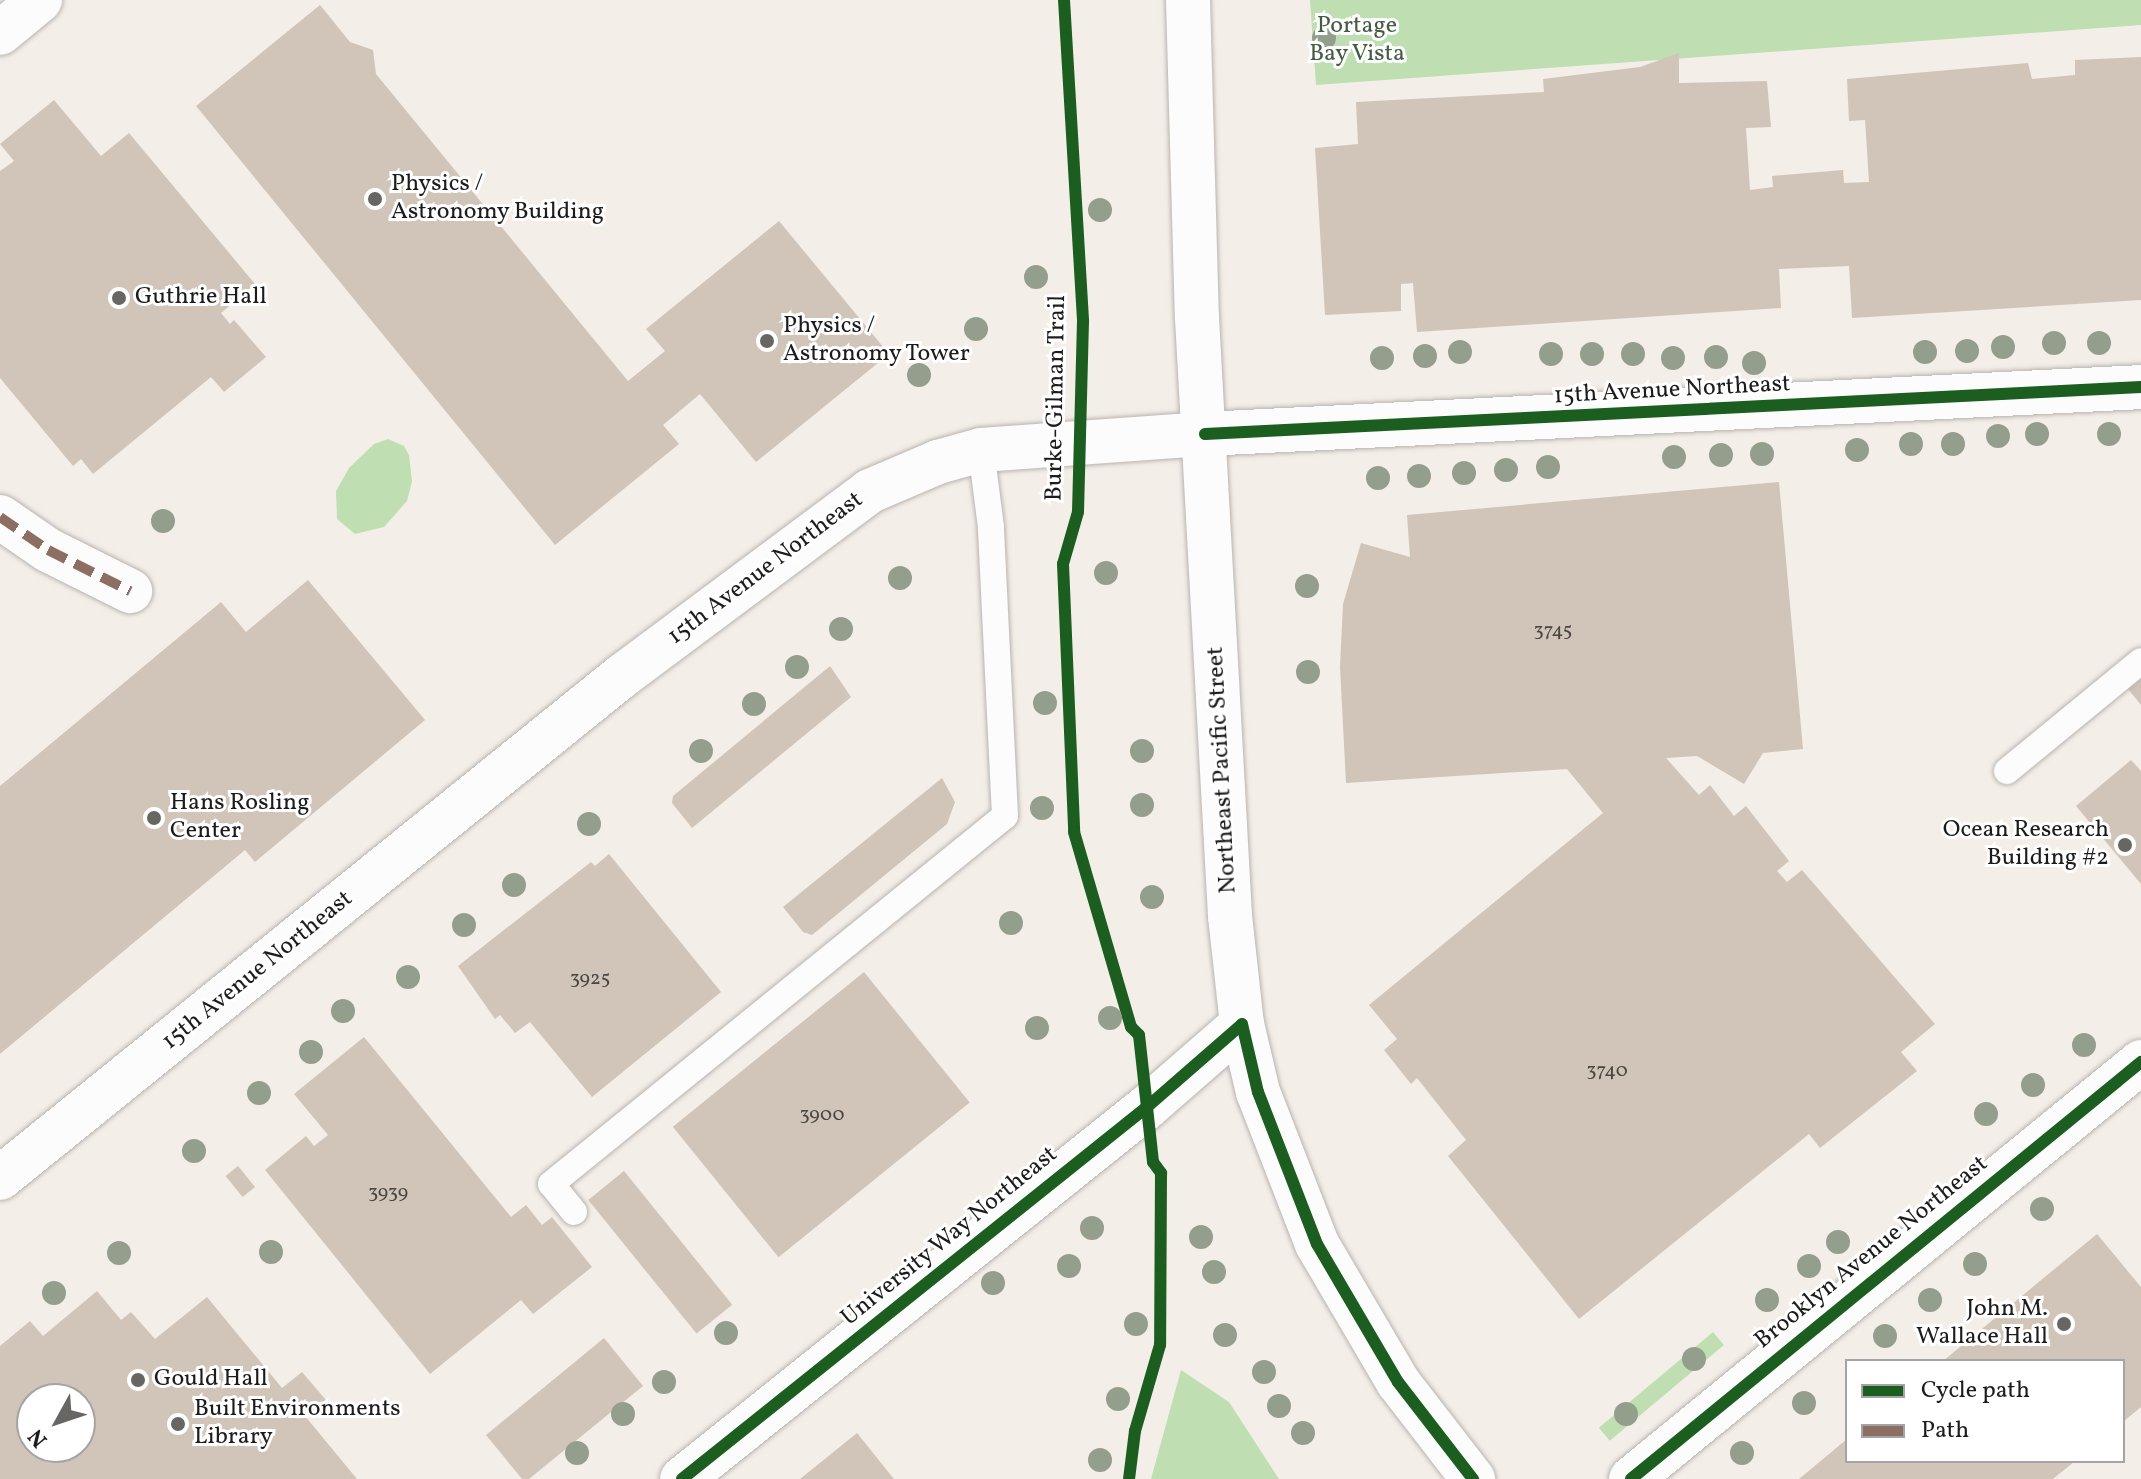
<!DOCTYPE html>
<style>
body{margin:0}
#map{position:relative;width:2141px;height:1479px;overflow:hidden;background:#f4eee8;font-family:Vollkorn,serif}
div>[style]{position:absolute}
[style*='--x']{left:calc(var(--x)*1px);top:calc(var(--y)*1px);width:calc(var(--w)*1px);rotate:calc(var(--a)*1deg)}
.green>*{inset:0;background:#bfdfb3;transform-origin:0 0}
.building>*{inset:0;background:#d0c5b8;transform-origin:0 0}
.roads{filter:drop-shadow(0 0 2px #b8b4b0) drop-shadow(0 0 2px #b8b4b0)}
.service>*{height:26px;margin:-13px;padding:0 13px;transform-origin:13px;border-radius:13px;background:#fdfcfc}
.minor>*{height:44px;margin:-22px;padding:0 22px;transform-origin:22px;border-radius:22px;background:#fdfcfc}
.tertiary>*{height:44px;margin:-22px;padding:0 22px;transform-origin:22px;border-radius:22px;background:#fdfcfc}
.secondary>*{height:44px;margin:-22px;padding:0 22px;transform-origin:22px;border-radius:22px;background:#fdfcfc}
.quiet>*{height:10px;margin-top:-5px;transform-origin:0;background:repeating-linear-gradient(90deg,#8d6e63 0 20px,transparent 0 30px)}
.cycleway>*{height:12px;margin:-6px;padding:0 6px;transform-origin:6px;border-radius:6px;background:#1b5e20}
.trees>*{width:24px;height:24px;margin:-12px;border-radius:50%;background:#949e8d}
.dots>*{width:22px;height:22px;translate:-50% -50%;box-sizing:border-box;border:4px solid #fff;border-radius:50%}
span{translate:-50% -50%;white-space:nowrap;text-align:center;line-height:1.15;-webkit-text-stroke:6px #fff;paint-order:stroke}
.number-label{font-size:20px;color:#494643}
.number-label span{-webkit-text-stroke-width:0}
.park-label{font-size:24px;color:#465c42}
.poi-label{font-size:24px;color:#1c1c1c}
.left{translate:0 -50%;text-align:left}
.right{translate:-100% -50%;text-align:right}
.street-label{font-size:24px;color:#1c1c1c}
.legend{position:absolute;left:1845px;top:1359px;width:280px;height:104px;box-sizing:border-box;background:#fff;border:2px solid #a4a4a4;margin:0;padding:10px 14px;list-style:none;font-size:24px;color:#1c1c1c}
.legend li{display:flex;align-items:center;gap:16px;height:40px}
.legend b{width:40px;border:2px solid #a4a4a4}
.north{position:absolute;left:16px;top:1383px;width:80px;height:80px;box-sizing:border-box;background:#fff;border:2px solid #a4a4a4;border-radius:50%;rotate:230deg;font-size:22px;font-weight:700;line-height:32px;text-align:center;color:#1c1c1c}
.north::after{content:'';display:block;margin:auto;width:28px;height:36px;background:#686663;clip-path:polygon(50% 0,100% 100%,50% 72%,0 100%)}
</style>
<div id="map">
<div class="green">
<div style="clip-path:polygon(1310px 0,2141px 0,2141px 25px,1316px 85px)"></div>
<div style="clip-path:polygon(388px 439px,404px 446px,409px 455px,412px 481px,407px 501px,384px 527px,355px 534px,337px 519px,336px 491px,349px 468px,374px 444px)"></div>
<div style="left:1713px;top:1332px;width:17px;height:149px;rotate:50deg"></div>
<div style="clip-path:polygon(1181px 1370px,1229px 1402px,1279px 1479px,1151px 1479px)"></div>
</div>
<div class="building">
<div style="clip-path:polygon(320px 5px,350px 42px,373px 50px,376px 74px,628px 381px,665px 351px,646px 329px,779px 221px,889px 354px,756px 462px,700px 394px,663px 425px,679px 444px,555px 545px,196px 106px)"></div>
<div style="clip-path:polygon(1679px 53px,1679px 83px,1767px 81px,1771px 127px,1746px 128px,1750px 190px,1773px 187px,1772px 176px,1843px 170px,1844px 183px,1869px 182px,1865px 120px,1849px 121px,1847px 79px,2028px 63px,2032px 79px,2075px 75px,2075px 60px,2141px 57px,2141px 300px,1852px 318px,1849px 266px,1779px 269px,1781px 308px,1417px 332px,1413px 283px,1401px 284px,1401px 311px,1325px 315px,1315px 148px,1358px 144px,1356px 102px,1544px 92px,1543px 79px,1640px 67px)"></div>
<div style="clip-path:polygon(54px 100px,101px 156px,129px 133px,255px 284px,221px 313px,230px 324px,234px 320px,266px 357px,224px 392px,211px 377px,93px 474px,81px 459px,73px 466px,0 378px,0 171px,14px 161px,0 144px)"></div>
<div style="clip-path:polygon(1779px 482px,1803px 749px,1763px 753px,1744px 784px,1697px 756px,1666px 758px,1699px 795px,1710px 785px,1734px 816px,1746px 806px,1789px 861px,1777px 871px,1787px 882px,1802px 870px,1935px 1024px,1901px 1052px,1917px 1071px,1820px 1148px,1809px 1134px,1579px 1319px,1448px 1156px,1466px 1140px,1417px 1078px,1411px 1084px,1384px 1050px,1397px 1039px,1369px 1005px,1603px 813px,1567px 769px,1346px 783px,1340px 667px,1343px 604px,1361px 543px,1410px 557px,1407px 515px)"></div>
<div style="clip-path:polygon(308px 580px,425px 720px,255px 862px,245px 850px,0 1054px,0 786px,221px 602px,246px 632px)"></div>
<div style="clip-path:polygon(830px 666px,851px 697px,692px 828px,672px 803px,673px 796px)"></div>
<div style="clip-path:polygon(2141px 679px,2141px 705px,2128px 689px)"></div>
<div style="clip-path:polygon(2131px 760px,2141px 771px,2141px 884px,2076px 806px)"></div>
<div style="clip-path:polygon(942px 778px,955px 802px,947px 824px,812px 935px,803px 932px,783px 907px)"></div>
<div style="clip-path:polygon(609px 854px,721px 992px,592px 1097px,530px 1022px,515px 1033px,500px 1015px,495px 1019px,458px 966px,591px 862px,595px 866px)"></div>
<div style="left:864px;top:972px;width:168px;height:246px;rotate:51deg"></div>
<div style="clip-path:polygon(364px 1037px,511px 1217px,526px 1205px,542px 1225px,552px 1217px,592px 1267px,533px 1314px,521px 1300px,430px 1374px,265px 1170px,306px 1136px,314px 1146px,328px 1135px,294px 1094px)"></div>
<div style="left:238px;top:1166px;width:27px;height:16px;rotate:51deg"></div>
<div style="left:624px;top:1171px;width:172px;height:46px;rotate:51deg"></div>
<div style="clip-path:polygon(2097px 1234px,2141px 1287px,2141px 1407px,2123px 1422px,2123px 1361px,1943px 1361px)"></div>
<div style="clip-path:polygon(evenodd,97px 1291px,121px 1320px,131px 1312px,155px 1339px,207px 1297px,282px 1388px,302px 1372px,326px 1400px,305px 1416px,357px 1479px,0 1479px,0 1346px,30px 1321px,43px 1336px,97px 1291px,32px 1399px,80px 1399px,80px 1447px,32px 1447px,32px 1399px)"></div>
<div style="clip-path:polygon(604px 1338px,643px 1386px,529px 1479px,522px 1479px,486px 1435px)"></div>
<div style="clip-path:polygon(857px 1433px,894px 1479px,800px 1479px)"></div>
<div style="clip-path:polygon(1847px 1439px,1847px 1461px,2075px 1461px,2053px 1479px,1799px 1479px)"></div>
</div>
<div class="roads">
<div class="service">
<div style="--x:2007;--y:771;--w:173;--a:-39.4"></div>
<div style="--x:574;--y:1212;--w:36;--a:-129"></div>
<div style="--x:551;--y:1184;--w:584;--a:-39.03"></div>
<div style="--x:1005;--y:816;--w:289;--a:-92.8"></div>
<div style="--x:991;--y:527;--w:78;--a:-97.4"></div>
</div>
<div class="minor">
<div style="--x:0;--y:517;--w:58;--a:34.5"></div>
<div style="--x:48;--y:550;--w:92;--a:26.6"></div>
<div style="--x:1631;--y:1479;--w:659;--a:-39.27"></div>
</div>
<div class="tertiary">
<div style="--x:0;--y:33;--w:52;--a:-39.5"></div>
<div style="--x:1205;--y:434;--w:937;--a:-2.87"></div>
<div style="--x:682;--y:1479;--w:595;--a:-38.66"></div>
<div style="--x:1147;--y:1107;--w:126;--a:-41.1"></div>
</div>
<div class="secondary">
<div style="--x:1188;--y:0;--w:318;--a:88.4"></div>
<div style="--x:1197;--y:318;--w:599;--a:86.84"></div>
<div style="--x:1230;--y:916;--w:109;--a:83.7"></div>
<div style="--x:1242;--y:1024;--w:70;--a:76.8"></div>
<div style="--x:1258;--y:1092;--w:163;--a:68.8"></div>
<div style="--x:1317;--y:1244;--w:160;--a:59.6"></div>
<div style="--x:1398;--y:1382;--w:123;--a:52.3"></div>
<div style="--x:0;--y:1178;--w:799;--a:-38.91"></div>
<div style="--x:622;--y:676;--w:309;--a:-36.7"></div>
<div style="--x:870;--y:491;--w:74;--a:-23.1"></div>
<div style="--x:938;--y:462;--w:45;--a:-15.6"></div>
<div style="--x:981;--y:450;--w:225;--a:-4.1"></div>
</div>
</div>
<div class="quiet">
<div style="--x:0;--y:517;--w:58;--a:34.5"></div>
<div style="--x:48;--y:550;--w:92;--a:26.6"></div>
</div>
<div class="cycleway">
<div style="--x:1064;--y:0;--w:322;--a:86.6"></div>
<div style="--x:1083;--y:321;--w:191;--a:91.5"></div>
<div style="--x:1078;--y:512;--w:54;--a:106.1"></div>
<div style="--x:1063;--y:564;--w:268;--a:87.6"></div>
<div style="--x:1074;--y:832;--w:203;--a:73.7"></div>
<div style="--x:1131;--y:1027;--w:11;--a:45"></div>
<div style="--x:1139;--y:1035;--w:128;--a:83.7"></div>
<div style="--x:1153;--y:1162;--w:14;--a:54"></div>
<div style="--x:1161;--y:1173;--w:172;--a:90.3"></div>
<div style="--x:1160;--y:1345;--w:90;--a:106.2"></div>
<div style="--x:1135;--y:1431;--w:48;--a:97.1"></div>
<div style="--x:1205;--y:434;--w:937;--a:-2.87"></div>
<div style="--x:682;--y:1479;--w:595;--a:-38.66"></div>
<div style="--x:1147;--y:1107;--w:126;--a:-41.1"></div>
<div style="--x:1242;--y:1024;--w:70;--a:76.8"></div>
<div style="--x:1258;--y:1092;--w:163;--a:68.8"></div>
<div style="--x:1317;--y:1244;--w:160;--a:59.6"></div>
<div style="--x:1398;--y:1382;--w:123;--a:52.3"></div>
<div style="--x:1631;--y:1479;--w:659;--a:-39.27"></div>
</div>
<div class="trees">
<div style="left:1324px;top:38px"></div>
<div style="left:1100px;top:210px"></div>
<div style="left:1036px;top:277px"></div>
<div style="left:976px;top:329px"></div>
<div style="left:2054px;top:343px"></div>
<div style="left:2099px;top:343px"></div>
<div style="left:2003px;top:347px"></div>
<div style="left:1967px;top:351px"></div>
<div style="left:1460px;top:352px"></div>
<div style="left:1925px;top:352px"></div>
<div style="left:1551px;top:354px"></div>
<div style="left:1592px;top:354px"></div>
<div style="left:1633px;top:354px"></div>
<div style="left:1425px;top:356px"></div>
<div style="left:1716px;top:357px"></div>
<div style="left:1382px;top:358px"></div>
<div style="left:1673px;top:358px"></div>
<div style="left:1754px;top:363px"></div>
<div style="left:919px;top:375px"></div>
<div style="left:2037px;top:434px"></div>
<div style="left:2109px;top:434px"></div>
<div style="left:1998px;top:436px"></div>
<div style="left:1911px;top:444px"></div>
<div style="left:1953px;top:444px"></div>
<div style="left:1857px;top:450px"></div>
<div style="left:1762px;top:454px"></div>
<div style="left:1721px;top:455px"></div>
<div style="left:1674px;top:457px"></div>
<div style="left:1548px;top:467px"></div>
<div style="left:1506px;top:470px"></div>
<div style="left:1464px;top:473px"></div>
<div style="left:1419px;top:476px"></div>
<div style="left:1378px;top:478px"></div>
<div style="left:163px;top:521px"></div>
<div style="left:1106px;top:573px"></div>
<div style="left:900px;top:578px"></div>
<div style="left:1307px;top:586px"></div>
<div style="left:841px;top:629px"></div>
<div style="left:797px;top:667px"></div>
<div style="left:1308px;top:672px"></div>
<div style="left:1045px;top:703px"></div>
<div style="left:754px;top:704px"></div>
<div style="left:701px;top:751px"></div>
<div style="left:1142px;top:751px"></div>
<div style="left:1142px;top:805px"></div>
<div style="left:1042px;top:808px"></div>
<div style="left:589px;top:824px"></div>
<div style="left:514px;top:885px"></div>
<div style="left:1152px;top:897px"></div>
<div style="left:1011px;top:923px"></div>
<div style="left:464px;top:925px"></div>
<div style="left:408px;top:977px"></div>
<div style="left:343px;top:1011px"></div>
<div style="left:1110px;top:1018px"></div>
<div style="left:1037px;top:1028px"></div>
<div style="left:2084px;top:1045px"></div>
<div style="left:311px;top:1052px"></div>
<div style="left:2033px;top:1085px"></div>
<div style="left:259px;top:1093px"></div>
<div style="left:1986px;top:1114px"></div>
<div style="left:194px;top:1151px"></div>
<div style="left:2042px;top:1209px"></div>
<div style="left:1092px;top:1228px"></div>
<div style="left:1201px;top:1237px"></div>
<div style="left:1838px;top:1242px"></div>
<div style="left:271px;top:1252px"></div>
<div style="left:119px;top:1253px"></div>
<div style="left:1975px;top:1264px"></div>
<div style="left:1069px;top:1266px"></div>
<div style="left:1809px;top:1266px"></div>
<div style="left:1214px;top:1272px"></div>
<div style="left:993px;top:1283px"></div>
<div style="left:54px;top:1293px"></div>
<div style="left:1767px;top:1300px"></div>
<div style="left:1930px;top:1300px"></div>
<div style="left:1136px;top:1324px"></div>
<div style="left:726px;top:1333px"></div>
<div style="left:1225px;top:1335px"></div>
<div style="left:1885px;top:1336px"></div>
<div style="left:1694px;top:1359px"></div>
<div style="left:1264px;top:1372px"></div>
<div style="left:664px;top:1382px"></div>
<div style="left:1118px;top:1399px"></div>
<div style="left:1804px;top:1403px"></div>
<div style="left:1279px;top:1406px"></div>
<div style="left:623px;top:1414px"></div>
<div style="left:1626px;top:1414px"></div>
<div style="left:1303px;top:1433px"></div>
<div style="left:577px;top:1453px"></div>
<div style="left:1742px;top:1453px"></div>
<div style="left:1100px;top:1460px"></div>
</div>
<div class="dots">
<div style="left:375px;top:199px;background:#686663"></div>
<div style="left:119px;top:298px;background:#686663"></div>
<div style="left:767px;top:341px;background:#686663"></div>
<div style="left:154px;top:818px;background:#686663"></div>
<div style="left:2125px;top:845px;background:#686663"></div>
<div style="left:2064px;top:1324px;background:#686663"></div>
<div style="left:138px;top:1380px;background:#686663"></div>
<div style="left:178px;top:1424px;background:#686663"></div>
</div>
<div class="number-label">
<span style="left:1553px;top:631px">3745</span>
<span style="left:590px;top:979px">3925</span>
<span style="left:1607px;top:1071px">3740</span>
<span style="left:822px;top:1115px">3900</span>
<span style="left:388px;top:1193px">3939</span>
</div>
<div class="park-label">
<span style="left:1357px;top:41px">Portage<br>Bay Vista</span>
</div>
<div class="poi-label">
<span class="left" style="left:391px;top:199px">Physics /<br>Astronomy Building</span>
<span class="left" style="left:135px;top:298px">Guthrie Hall</span>
<span class="left" style="left:783px;top:341px">Physics /<br>Astronomy Tower</span>
<span class="left" style="left:170px;top:818px">Hans Rosling<br>Center</span>
<span class="right" style="left:2109px;top:845px">Ocean Research<br>Building #2</span>
<span class="right" style="left:2048px;top:1324px">John M.<br>Wallace Hall</span>
<span class="left" style="left:154px;top:1380px">Gould Hall</span>
<span class="left" style="left:194px;top:1424px">Built Environments<br>Library</span>
</div>
<div class="street-label">
<span style="left:1672px;top:391px;rotate:-3deg">15th Avenue Northeast</span>
<span style="left:1057px;top:398px;rotate:-89deg">Burke-Gilman Trail</span>
<span style="left:766px;top:569px;rotate:-37deg">15th Avenue Northeast</span>
<span style="left:1223px;top:770px;rotate:-93deg">Northeast Pacific Street</span>
<span style="left:258px;top:971px;rotate:-39deg">15th Avenue Northeast</span>
<span style="left:950px;top:1237px;rotate:-39deg">University Way Northeast</span>
<span style="left:1872px;top:1253px;rotate:-39deg">Brooklyn Avenue Northeast</span>
</div>
<ul class="legend">
<li><b style="height:10px;background:#1b5e20"></b>Cycle path</li>
<li><b style="height:10px;background:#8d6e63"></b>Path</li>
</ul>
<div class="north">N</div>
</div>
